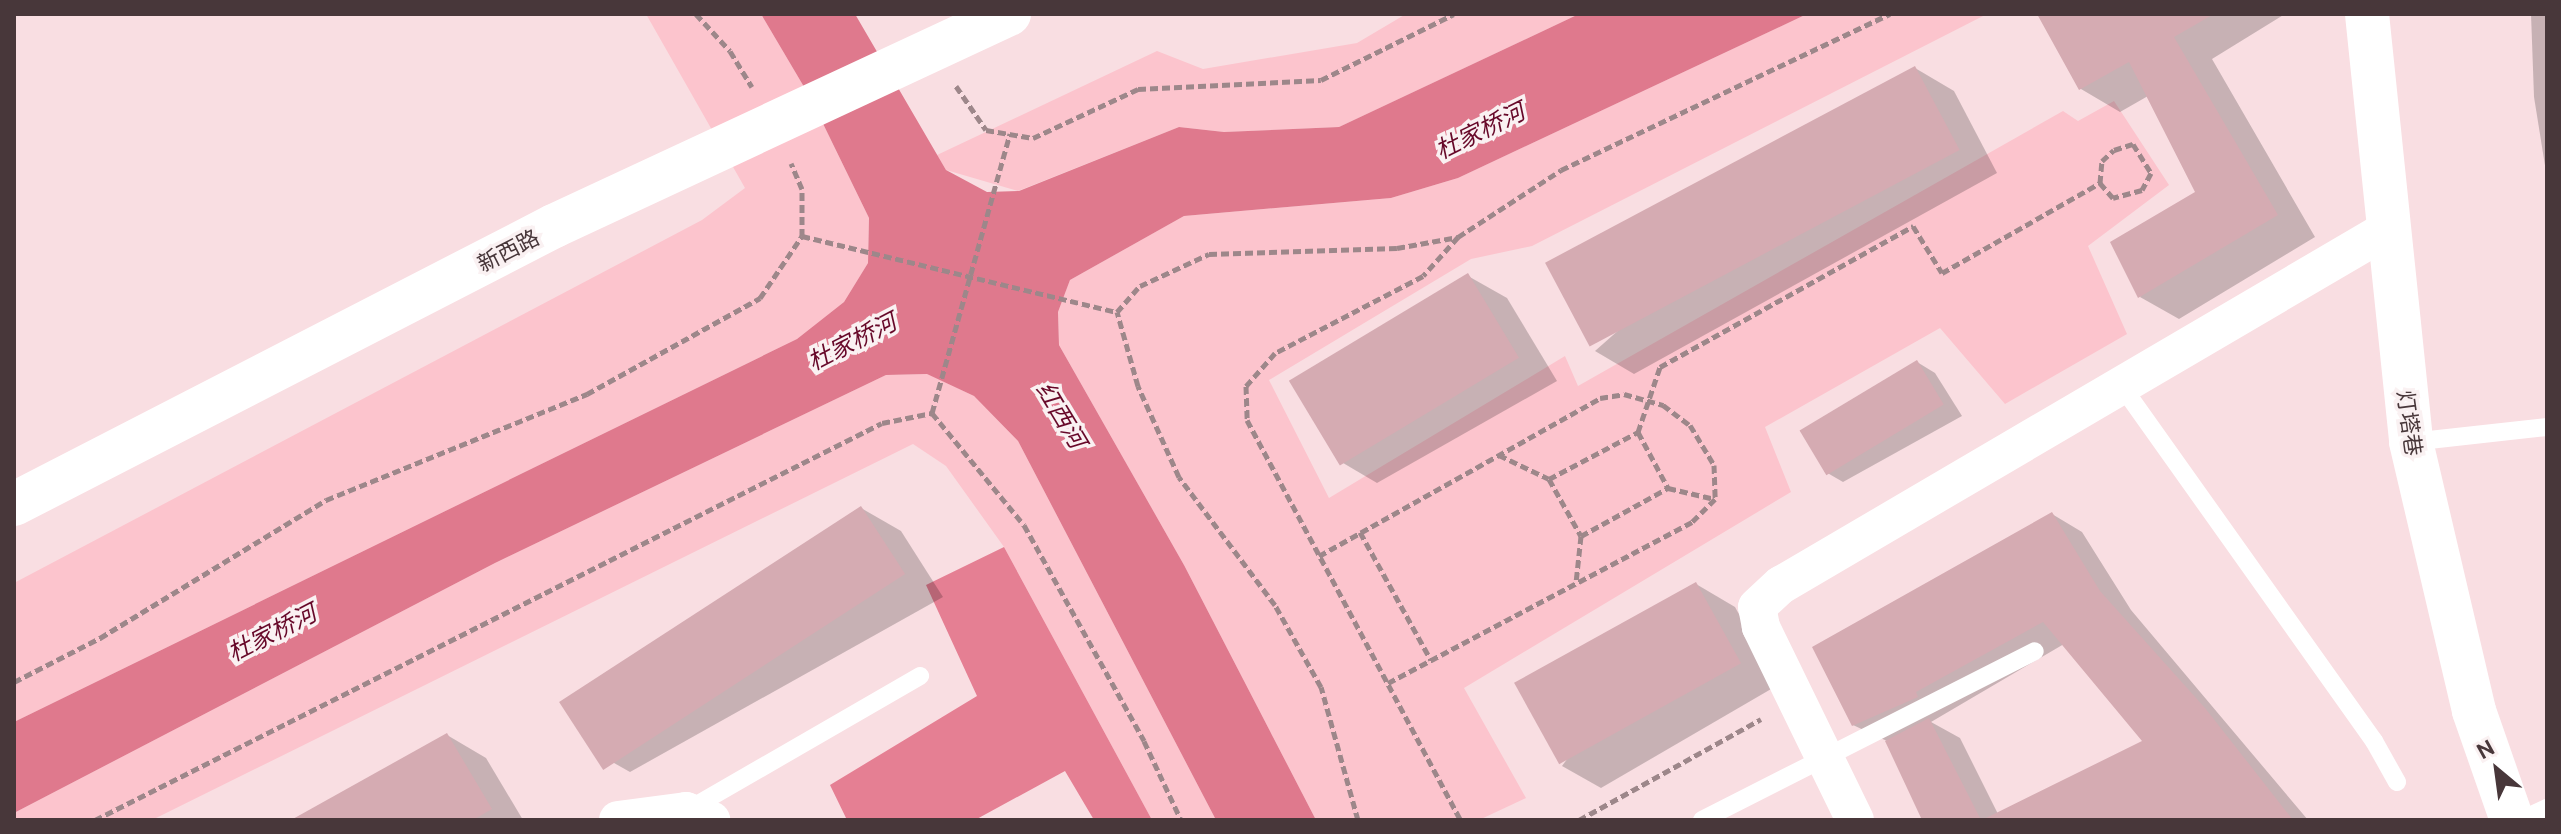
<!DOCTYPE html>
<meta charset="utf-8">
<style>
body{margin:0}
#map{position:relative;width:2561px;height:834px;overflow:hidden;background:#f9dee2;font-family:Ubuntu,"Noto Sans SC",sans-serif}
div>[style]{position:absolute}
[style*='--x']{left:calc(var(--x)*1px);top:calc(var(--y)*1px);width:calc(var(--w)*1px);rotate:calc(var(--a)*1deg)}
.green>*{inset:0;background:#fcc4cd}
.forest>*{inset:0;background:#e57f93}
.water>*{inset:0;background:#df798d}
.shadow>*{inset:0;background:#0003}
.building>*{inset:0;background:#d5abb2;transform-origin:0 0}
.path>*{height:5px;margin-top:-2.5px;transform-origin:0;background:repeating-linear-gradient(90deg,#9d878a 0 8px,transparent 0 12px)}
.lane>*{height:18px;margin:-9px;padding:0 9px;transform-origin:9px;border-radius:9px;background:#fff}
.street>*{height:38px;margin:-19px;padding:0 19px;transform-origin:19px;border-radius:19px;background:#fff}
.secondary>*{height:44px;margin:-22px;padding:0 22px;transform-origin:22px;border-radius:22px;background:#fff}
span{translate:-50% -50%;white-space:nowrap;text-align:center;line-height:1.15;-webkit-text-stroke:7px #faf1f2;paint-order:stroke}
.street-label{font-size:22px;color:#48373a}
.water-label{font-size:24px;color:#670829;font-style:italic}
.frame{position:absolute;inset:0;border:16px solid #48373a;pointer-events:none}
.north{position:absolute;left:2457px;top:730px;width:80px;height:80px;-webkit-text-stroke:6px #faf1f2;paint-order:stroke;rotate:331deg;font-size:22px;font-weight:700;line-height:32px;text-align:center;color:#48373a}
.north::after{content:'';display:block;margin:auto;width:28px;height:36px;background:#48373a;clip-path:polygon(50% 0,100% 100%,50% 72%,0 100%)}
</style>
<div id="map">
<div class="green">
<div style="clip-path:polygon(646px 14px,761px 14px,810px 97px,869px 218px,868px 263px,844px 302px,797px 339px,14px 722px,14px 583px,702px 220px,745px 188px)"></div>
<div style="clip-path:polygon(1406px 14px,1579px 14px,1339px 127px,1224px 132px,1179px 127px,1018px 191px,946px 170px,937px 155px,1157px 51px,1203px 69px,1357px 43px)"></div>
<div style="clip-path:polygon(1807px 14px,1987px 14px,1532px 246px,1471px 259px,1269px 380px,1329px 498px,1565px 356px,1578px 386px,2063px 111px,2078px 121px,2114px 101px,2169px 185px,2088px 246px,2127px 334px,2005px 404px,1940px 328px,1765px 427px,1791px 492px,1464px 688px,1526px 798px,1479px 820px,1316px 820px,1184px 565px,1059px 345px,1058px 312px,1070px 280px,1184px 216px,1391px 198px,1458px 178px)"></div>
<div style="clip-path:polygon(928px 374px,974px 396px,1018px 441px,1216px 820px,1152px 820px,1004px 547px,946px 466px,913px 444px,152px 820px,14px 820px,14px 813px,495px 563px,886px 375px)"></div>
</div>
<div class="forest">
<div style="clip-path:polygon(1004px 547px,1152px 820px,1094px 820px,1065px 771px,975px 820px,847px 820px,830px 785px,977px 696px,926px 585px)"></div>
</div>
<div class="water">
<div style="clip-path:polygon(761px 14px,855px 14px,946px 170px,987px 192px,1019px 191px,1179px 127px,1224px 132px,1339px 127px,1579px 14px,1807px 14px,1458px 178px,1391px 198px,1184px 216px,1070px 280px,1058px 312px,1059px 345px,1184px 565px,1316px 820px,1216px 820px,1018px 441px,974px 396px,927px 374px,886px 375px,495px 563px,14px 813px,14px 722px,797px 339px,844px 302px,868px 263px,869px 218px,810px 97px)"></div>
</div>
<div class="shadow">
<div style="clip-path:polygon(2050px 14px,2285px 14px,2212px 59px,2315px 237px,2179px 319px,2140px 297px,2198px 193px,2148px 96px,2120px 112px,2081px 89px)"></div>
<div style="clip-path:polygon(2531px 14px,2547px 14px,2547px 178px,2534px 97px)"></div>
<div style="clip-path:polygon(1915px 68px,1954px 91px,1997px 173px,1634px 374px,1595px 351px)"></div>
<div style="clip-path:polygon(1468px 276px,1507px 298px,1557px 381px,1377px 483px,1338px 460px)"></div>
<div style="clip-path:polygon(1917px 362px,1935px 373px,1962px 416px,1843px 482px,1824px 471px)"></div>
<div style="clip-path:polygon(861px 508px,901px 531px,943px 597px,630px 772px,591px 750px)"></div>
<div style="clip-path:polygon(evenodd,2052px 514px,2082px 532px,2131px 610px,2308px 820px,1925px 820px,1887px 741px,1853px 725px,2052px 514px,2064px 644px,2145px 741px,1998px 814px,1960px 738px,1931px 722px,2064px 644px)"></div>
<div style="clip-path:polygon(1696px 584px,1735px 607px,1778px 685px,1601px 788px,1562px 766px)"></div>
<div style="clip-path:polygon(447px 735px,486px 758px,523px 820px,295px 820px)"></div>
</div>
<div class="building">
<div style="clip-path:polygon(2037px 14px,2214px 14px,2174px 37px,2278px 215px,2138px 298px,2110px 242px,2195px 192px,2129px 62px,2079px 90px)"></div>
<div style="left:1915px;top:66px;width:95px;height:419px;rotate:62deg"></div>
<div style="left:1468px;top:273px;width:99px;height:209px;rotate:59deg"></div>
<div style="left:1917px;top:360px;width:52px;height:137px;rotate:59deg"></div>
<div style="left:861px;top:506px;width:81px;height:360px;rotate:57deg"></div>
<div style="clip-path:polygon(2052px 512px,2100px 591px,2205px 708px,2293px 820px,1982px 820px,2142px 741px,2043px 622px,1916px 692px,1918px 697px,1852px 726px,1812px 647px)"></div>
<div style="left:1696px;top:582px;width:93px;height:208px;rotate:61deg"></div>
<div style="clip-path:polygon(1929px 718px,1981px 820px,1922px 820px,1885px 741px)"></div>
<div style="clip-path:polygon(447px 733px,492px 809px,473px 820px,291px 820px)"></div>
</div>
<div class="path">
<div style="--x:696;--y:14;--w:50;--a:47.4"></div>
<div style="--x:730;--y:51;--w:42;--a:58.6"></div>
<div style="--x:956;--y:86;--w:53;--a:55.7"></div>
<div style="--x:986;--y:130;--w:48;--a:9.7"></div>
<div style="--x:1033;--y:138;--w:116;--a:-25"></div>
<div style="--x:1138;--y:89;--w:183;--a:-2.8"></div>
<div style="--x:1321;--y:80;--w:148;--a:-26.4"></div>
<div style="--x:802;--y:236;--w:324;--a:13.6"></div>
<div style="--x:1458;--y:237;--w:52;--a:131.9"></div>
<div style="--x:1423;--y:276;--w:167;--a:152.5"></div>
<div style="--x:1275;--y:353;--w:44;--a:131.3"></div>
<div style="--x:1246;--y:386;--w:34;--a:88"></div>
<div style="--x:1247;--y:420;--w:454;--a:61.9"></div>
<div style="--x:932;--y:413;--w:290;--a:-74.4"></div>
<div style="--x:1638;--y:432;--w:64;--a:61.8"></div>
<div style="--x:1668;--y:488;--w:48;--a:13.2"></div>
<div style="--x:1499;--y:455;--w:55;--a:25.6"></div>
<div style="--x:1549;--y:479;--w:65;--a:60.7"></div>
<div style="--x:1581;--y:536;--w:47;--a:96.1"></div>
<div style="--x:1549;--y:479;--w:101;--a:-27.8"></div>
<div style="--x:1638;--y:432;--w:69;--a:-71.3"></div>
<div style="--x:1660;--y:367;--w:290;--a:-29.1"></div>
<div style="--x:1913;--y:226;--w:55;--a:58.3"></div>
<div style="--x:1942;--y:273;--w:182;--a:-29.7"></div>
<div style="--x:2100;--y:183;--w:22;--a:-85"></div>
<div style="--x:2102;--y:161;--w:16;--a:-43"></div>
<div style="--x:2114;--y:150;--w:20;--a:-18"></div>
<div style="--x:2133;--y:144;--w:34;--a:58"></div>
<div style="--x:2151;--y:173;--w:19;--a:118"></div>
<div style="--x:2142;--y:190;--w:30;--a:165"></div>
<div style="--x:2113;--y:198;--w:20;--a:-131"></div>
<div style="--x:1360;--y:532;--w:146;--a:61"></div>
<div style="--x:1581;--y:536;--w:99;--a:-28.9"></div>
<div style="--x:1319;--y:556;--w:322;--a:-29.3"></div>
<div style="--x:1600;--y:398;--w:24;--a:-9"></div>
<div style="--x:1624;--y:394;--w:41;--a:15.8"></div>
<div style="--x:1663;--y:405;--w:34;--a:37"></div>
<div style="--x:1690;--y:425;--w:47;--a:59"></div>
<div style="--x:1714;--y:465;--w:34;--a:88"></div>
<div style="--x:1715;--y:499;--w:33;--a:135"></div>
<div style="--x:1692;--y:522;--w:344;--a:152.1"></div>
<div style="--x:14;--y:682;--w:97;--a:-27.1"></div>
<div style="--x:100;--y:638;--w:265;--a:-31.4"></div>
<div style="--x:326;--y:500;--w:282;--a:-22.1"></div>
<div style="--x:587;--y:394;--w:198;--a:-29"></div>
<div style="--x:760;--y:298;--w:75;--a:-55.9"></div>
<div style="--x:802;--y:236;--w:47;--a:-90"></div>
<div style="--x:802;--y:189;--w:28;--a:-113"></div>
<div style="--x:95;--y:820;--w:881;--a:-26.77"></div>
<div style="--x:882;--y:423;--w:51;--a:-11.3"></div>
<div style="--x:932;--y:413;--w:145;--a:50.6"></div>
<div style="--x:1024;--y:525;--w:247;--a:60.9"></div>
<div style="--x:1144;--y:741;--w:87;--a:64.9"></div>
<div style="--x:1358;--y:820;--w:138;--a:-105.5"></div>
<div style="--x:1321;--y:687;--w:94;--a:-119.3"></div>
<div style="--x:1275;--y:605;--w:160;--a:-126.9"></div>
<div style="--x:1179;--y:477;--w:100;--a:-114.3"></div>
<div style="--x:1138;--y:386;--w:77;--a:-105.8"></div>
<div style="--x:1117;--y:312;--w:35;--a:-49"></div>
<div style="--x:1140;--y:286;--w:76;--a:-24.9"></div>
<div style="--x:1209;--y:254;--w:188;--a:-1.8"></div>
<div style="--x:1397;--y:248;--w:62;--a:-10.2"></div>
<div style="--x:1458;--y:237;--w:123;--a:-33"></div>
<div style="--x:1561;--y:170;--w:364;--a:-25.4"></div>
<div style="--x:1579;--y:820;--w:208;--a:-29"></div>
</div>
<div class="lane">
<div style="--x:2121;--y:385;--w:437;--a:54.6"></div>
<div style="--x:2374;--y:741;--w:47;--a:60.7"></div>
<div style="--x:2411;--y:442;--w:137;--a:-6.3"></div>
<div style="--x:688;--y:810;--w:268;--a:-30"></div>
<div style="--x:1702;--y:820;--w:373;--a:-26.9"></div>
<div style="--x:2521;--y:820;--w:29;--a:-25"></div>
</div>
<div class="street">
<div style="--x:618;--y:820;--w:69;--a:-7.5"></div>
<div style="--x:686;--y:811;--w:27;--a:20"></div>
<div style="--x:1855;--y:820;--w:215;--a:-116"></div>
<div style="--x:1761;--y:627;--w:20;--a:-101"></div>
<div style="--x:1757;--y:607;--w:33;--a:-43"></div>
<div style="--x:1781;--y:585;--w:704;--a:-30.39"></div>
</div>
<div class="secondary">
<div style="--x:2367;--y:14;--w:430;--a:84.1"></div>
<div style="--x:2411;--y:442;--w:276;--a:76.8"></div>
<div style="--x:2474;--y:711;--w:115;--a:70.8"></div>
<div style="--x:14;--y:504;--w:607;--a:-27.24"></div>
<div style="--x:554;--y:226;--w:502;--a:-24.98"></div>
</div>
<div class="street-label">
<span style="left:508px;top:250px;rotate:-27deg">新西路</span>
<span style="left:2410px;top:423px;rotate:82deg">灯塔巷</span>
</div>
<div class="water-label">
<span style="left:1480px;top:131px;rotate:-26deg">杜家桥河</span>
<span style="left:852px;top:342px;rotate:-27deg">杜家桥河</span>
<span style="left:1061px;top:415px;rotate:59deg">红西河</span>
<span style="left:272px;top:633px;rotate:-27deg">杜家桥河</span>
</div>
<div class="frame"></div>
<div class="north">N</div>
</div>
